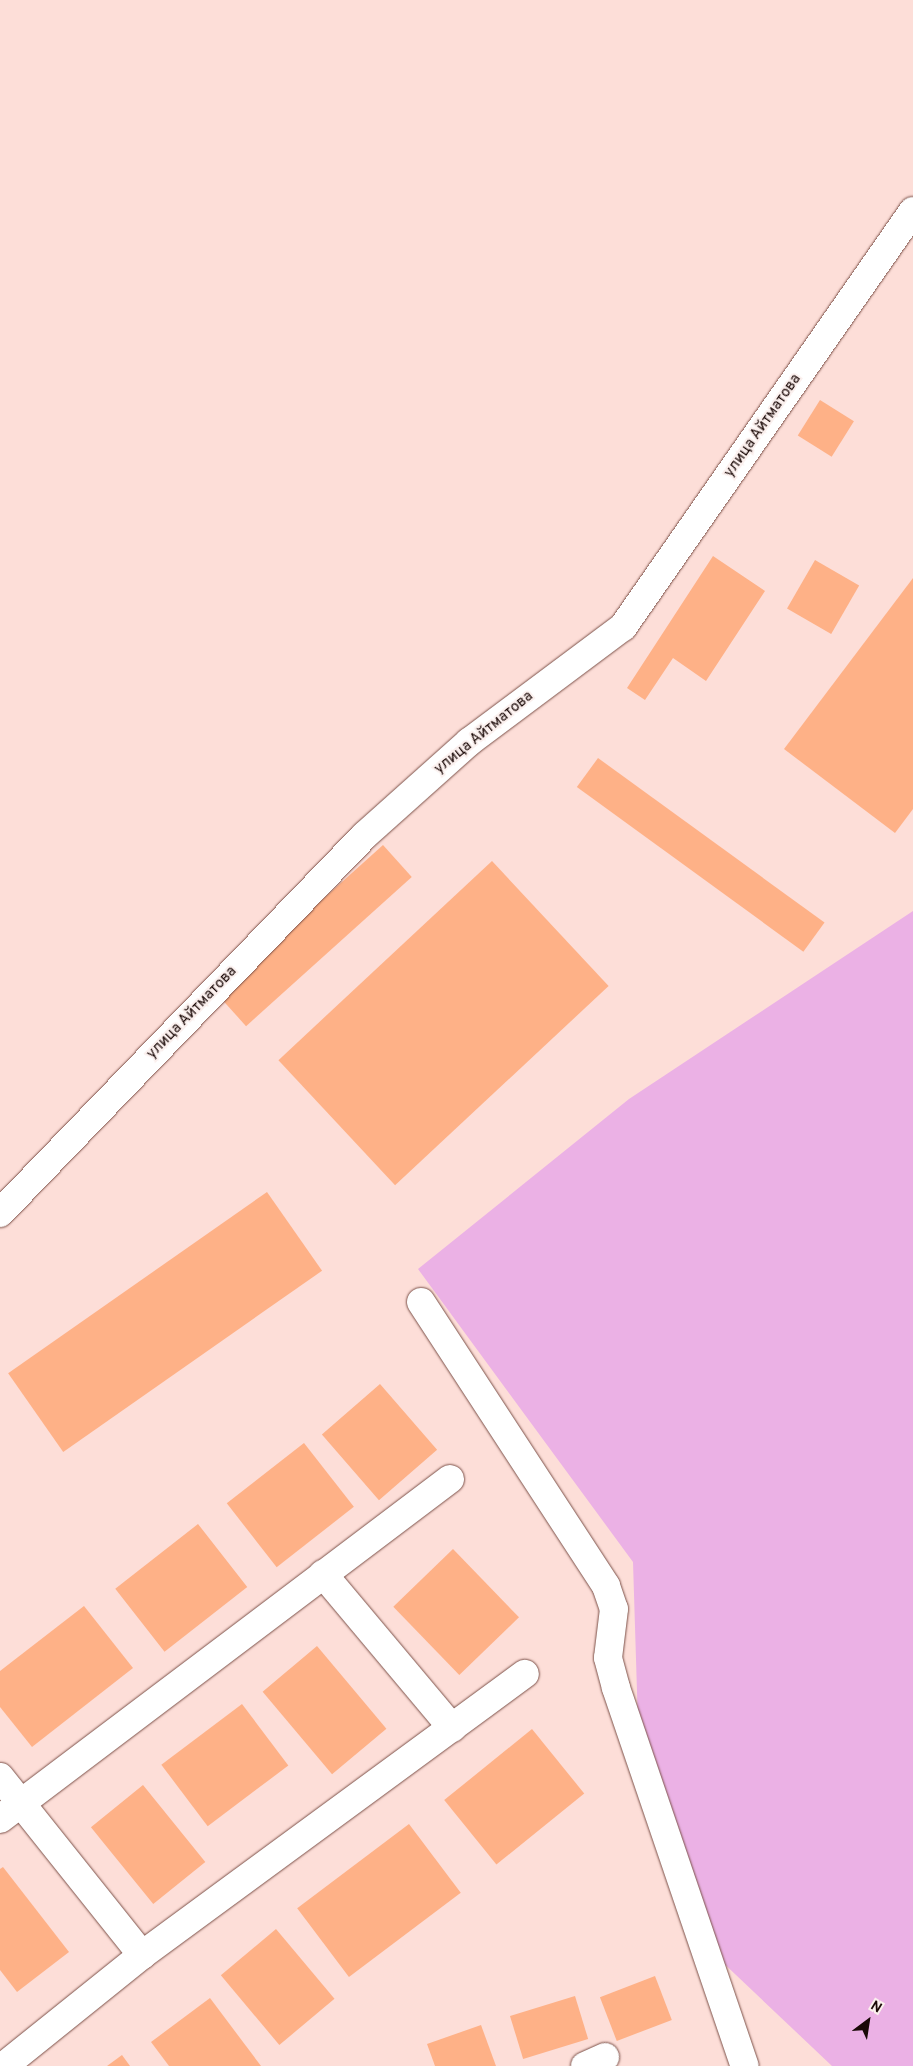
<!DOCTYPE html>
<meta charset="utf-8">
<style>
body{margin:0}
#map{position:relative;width:913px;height:2066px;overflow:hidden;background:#fdded8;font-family:Overpass,sans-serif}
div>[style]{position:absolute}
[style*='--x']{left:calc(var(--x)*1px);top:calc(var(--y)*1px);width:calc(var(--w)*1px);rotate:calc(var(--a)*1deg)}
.green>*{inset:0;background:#ebb1e5}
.building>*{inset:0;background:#feb187;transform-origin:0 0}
.roads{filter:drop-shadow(0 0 1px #7c5149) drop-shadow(0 0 1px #7c5149)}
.minor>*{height:28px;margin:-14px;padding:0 14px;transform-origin:14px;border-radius:14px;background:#fff}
span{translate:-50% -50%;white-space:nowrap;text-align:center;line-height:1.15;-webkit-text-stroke:4px #fbf0ee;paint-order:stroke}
.street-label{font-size:15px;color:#1a0907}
.north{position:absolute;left:843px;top:1996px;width:50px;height:50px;-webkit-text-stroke:4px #fbf0ee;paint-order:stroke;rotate:31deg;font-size:14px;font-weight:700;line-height:20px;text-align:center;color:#1a0907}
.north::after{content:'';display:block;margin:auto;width:18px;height:22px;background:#1a0907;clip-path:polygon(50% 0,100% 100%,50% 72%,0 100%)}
</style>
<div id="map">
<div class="green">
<div style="clip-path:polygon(913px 911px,913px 2066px,832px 2066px,717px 1957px,638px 1724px,633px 1562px,418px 1269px,629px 1099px)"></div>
</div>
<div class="building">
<div style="left:820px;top:400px;width:40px;height:42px;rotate:32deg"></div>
<div style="clip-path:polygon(713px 556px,765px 591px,706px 681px,673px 658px,645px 700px,627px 688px)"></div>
<div style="left:815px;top:560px;width:51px;height:56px;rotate:30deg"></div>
<div style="clip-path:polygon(913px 578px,913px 809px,895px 833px,784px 749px)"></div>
<div style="left:598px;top:758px;width:280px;height:36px;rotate:36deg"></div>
<div style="left:383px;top:845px;width:43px;height:223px;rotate:48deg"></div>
<div style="left:492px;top:861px;width:171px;height:292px;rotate:47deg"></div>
<div style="left:267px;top:1192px;width:96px;height:316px;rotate:55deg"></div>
<div style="left:380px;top:1384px;width:87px;height:77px;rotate:49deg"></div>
<div style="left:304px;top:1443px;width:81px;height:98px;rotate:52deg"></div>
<div style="left:198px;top:1524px;width:80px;height:105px;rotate:52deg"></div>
<div style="left:453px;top:1549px;width:95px;height:83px;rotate:46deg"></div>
<div style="clip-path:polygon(84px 1606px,133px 1668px,32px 1747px,0 1707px,0 1671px)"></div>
<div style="left:317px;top:1646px;width:108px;height:71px;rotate:50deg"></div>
<div style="left:242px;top:1704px;width:77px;height:101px;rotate:53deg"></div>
<div style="left:532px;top:1729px;width:83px;height:113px;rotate:51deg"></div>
<div style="left:143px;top:1785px;width:99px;height:67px;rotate:51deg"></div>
<div style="left:409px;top:1824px;width:86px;height:140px;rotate:53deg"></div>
<div style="clip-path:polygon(3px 1867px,69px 1952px,17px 1992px,0 1970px,0 1869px)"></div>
<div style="left:276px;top:1929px;width:91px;height:72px;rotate:50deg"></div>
<div style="left:655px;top:1976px;width:47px;height:59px;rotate:69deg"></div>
<div style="left:575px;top:1996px;width:45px;height:68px;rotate:73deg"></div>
<div style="clip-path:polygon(210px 1998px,261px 2066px,169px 2066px,151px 2042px)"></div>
<div style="clip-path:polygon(481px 2025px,496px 2066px,435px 2066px,427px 2044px)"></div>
<div style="clip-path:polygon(122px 2055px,130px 2066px,107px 2066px)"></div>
</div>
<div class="roads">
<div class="minor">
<div style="--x:0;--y:1213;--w:525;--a:-46"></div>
<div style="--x:365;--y:835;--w:140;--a:-41.8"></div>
<div style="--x:469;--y:742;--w:192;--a:-36.8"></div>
<div style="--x:623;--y:627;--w:507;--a:-55.12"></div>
<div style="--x:421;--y:1302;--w:339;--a:56.9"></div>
<div style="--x:606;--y:1586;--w:24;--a:71"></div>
<div style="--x:614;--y:1609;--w:49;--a:97"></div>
<div style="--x:608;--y:1658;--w:31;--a:75"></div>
<div style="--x:616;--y:1688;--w:399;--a:71.2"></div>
<div style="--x:323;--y:1574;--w:201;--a:50"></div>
<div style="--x:0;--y:1777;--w:228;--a:51.4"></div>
<div style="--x:0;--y:1819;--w:564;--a:-37.07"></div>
<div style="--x:4;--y:2066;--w:177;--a:-38.8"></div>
<div style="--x:142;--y:1955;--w:475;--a:-36.3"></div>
<div style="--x:585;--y:2066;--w:22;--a:-24"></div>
</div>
</div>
<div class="street-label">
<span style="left:763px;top:426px;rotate:-55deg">улица Айтматова</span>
<span style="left:484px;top:733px;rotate:-39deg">улица Айтматова</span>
<span style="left:192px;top:1013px;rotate:-46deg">улица Айтматова</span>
</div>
<div class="north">N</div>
</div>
